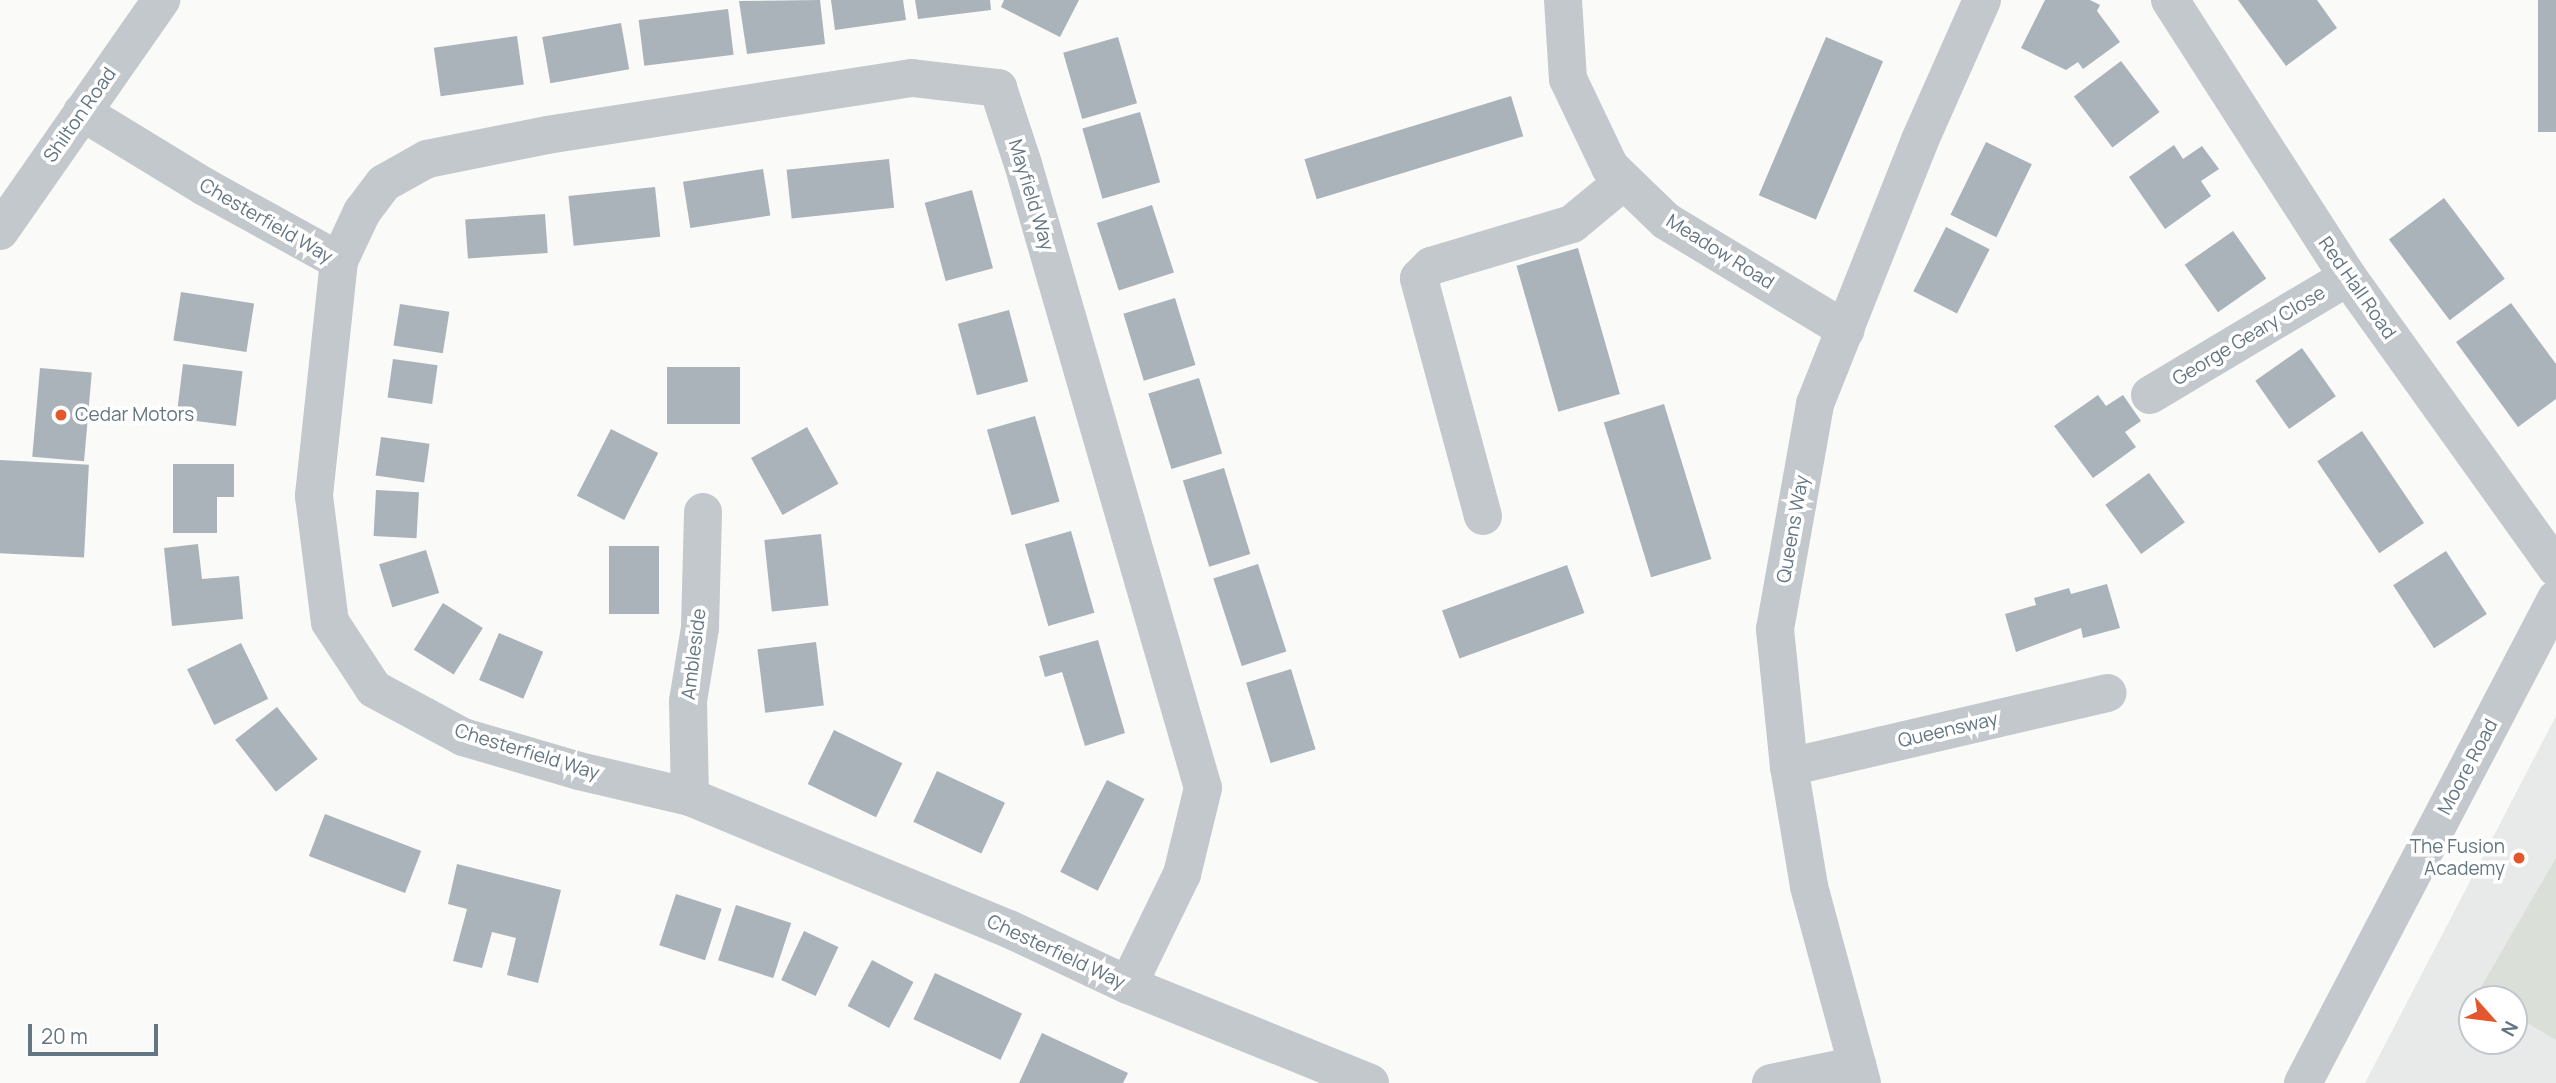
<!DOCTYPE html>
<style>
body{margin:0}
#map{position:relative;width:2556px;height:1083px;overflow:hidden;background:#fafaf8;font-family:Manrope,sans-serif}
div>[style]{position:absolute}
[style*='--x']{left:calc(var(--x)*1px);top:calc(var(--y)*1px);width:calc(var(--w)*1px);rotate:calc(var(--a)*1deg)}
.built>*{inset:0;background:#e8e9e9}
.green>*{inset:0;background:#dadfd7}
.building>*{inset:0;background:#aab3b9;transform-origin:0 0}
.minor>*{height:38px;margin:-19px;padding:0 19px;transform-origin:19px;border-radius:19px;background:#c3c8cc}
.dots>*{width:19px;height:19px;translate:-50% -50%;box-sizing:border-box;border:4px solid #fff;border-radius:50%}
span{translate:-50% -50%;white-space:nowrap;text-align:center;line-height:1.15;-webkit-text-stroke:7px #fff;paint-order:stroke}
.street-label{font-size:19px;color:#657683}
.poi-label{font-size:19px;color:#657683}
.left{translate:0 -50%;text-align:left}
.right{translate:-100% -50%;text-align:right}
.north{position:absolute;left:2458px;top:985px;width:70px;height:70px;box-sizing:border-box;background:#fff;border:2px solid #c1c8cd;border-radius:50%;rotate:118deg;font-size:19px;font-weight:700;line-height:28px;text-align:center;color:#657683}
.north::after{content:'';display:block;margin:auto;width:24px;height:32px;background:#e4572e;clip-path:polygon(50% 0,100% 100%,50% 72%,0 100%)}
.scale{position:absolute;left:28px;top:1024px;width:130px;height:32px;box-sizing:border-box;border:4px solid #657683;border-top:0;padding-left:9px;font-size:21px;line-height:24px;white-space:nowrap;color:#657683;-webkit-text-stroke:5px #fff;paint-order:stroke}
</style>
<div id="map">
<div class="built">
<div style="clip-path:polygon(evenodd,2556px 716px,2556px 1083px,2365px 1083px,2556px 716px,2472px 999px,2514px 999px,2514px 1041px,2472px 1041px,2472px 999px)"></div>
</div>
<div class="green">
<div style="clip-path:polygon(2556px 858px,2556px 1040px,2514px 1015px,2514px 999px,2486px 999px,2477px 994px)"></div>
</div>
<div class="building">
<div style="clip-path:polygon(820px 0,825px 44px,747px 54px,739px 1px)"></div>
<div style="clip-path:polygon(831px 0,903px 0,906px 20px,835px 30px)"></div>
<div style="clip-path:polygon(915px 0,990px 0,991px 10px,918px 19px)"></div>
<div style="clip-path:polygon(1004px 0,1079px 0,1060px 37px,1001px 7px)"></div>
<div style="clip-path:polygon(2045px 0,2090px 0,2100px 5px,2097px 11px,2120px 42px,2083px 69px,2078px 62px,2066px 70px,2021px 48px)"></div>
<div style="clip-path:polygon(2238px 0,2317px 0,2337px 28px,2286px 66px)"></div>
<div style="left:2538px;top:0;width:18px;height:132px"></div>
<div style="left:728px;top:9px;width:46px;height:90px;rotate:83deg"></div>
<div style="left:621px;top:23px;width:47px;height:80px;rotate:80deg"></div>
<div style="left:517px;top:36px;width:49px;height:84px;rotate:82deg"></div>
<div style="left:1118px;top:37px;width:69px;height:57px;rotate:74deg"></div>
<div style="left:1826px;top:37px;width:62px;height:172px;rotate:23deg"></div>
<div style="left:2121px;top:61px;width:64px;height:59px;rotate:53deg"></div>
<div style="left:1511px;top:96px;width:42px;height:216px;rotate:73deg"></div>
<div style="left:1140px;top:112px;width:73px;height:60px;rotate:74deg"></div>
<div style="left:1986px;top:142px;width:51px;height:81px;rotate:26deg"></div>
<div style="clip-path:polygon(2174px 145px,2183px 159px,2202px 146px,2219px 169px,2201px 181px,2211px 196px,2165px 229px,2129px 177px)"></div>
<div style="left:889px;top:159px;width:49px;height:103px;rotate:84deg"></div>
<div style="left:763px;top:169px;width:47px;height:81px;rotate:81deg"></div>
<div style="left:655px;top:187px;width:50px;height:87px;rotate:84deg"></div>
<div style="left:972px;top:190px;width:81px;height:49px;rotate:75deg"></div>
<div style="left:2444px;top:198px;width:101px;height:69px;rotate:53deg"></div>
<div style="left:1152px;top:205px;width:71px;height:58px;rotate:72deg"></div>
<div style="left:545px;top:214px;width:39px;height:80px;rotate:86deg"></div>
<div style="left:1946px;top:227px;width:49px;height:72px;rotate:27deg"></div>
<div style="left:2233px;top:231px;width:58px;height:59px;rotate:55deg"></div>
<div style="left:1578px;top:248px;width:152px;height:64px;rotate:74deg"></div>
<div style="left:181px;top:292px;width:74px;height:49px;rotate:9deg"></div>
<div style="left:1175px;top:298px;width:70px;height:54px;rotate:73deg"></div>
<div style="clip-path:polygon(2511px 303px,2556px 364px,2556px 399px,2518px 427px,2456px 342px)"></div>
<div style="left:400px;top:304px;width:50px;height:42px;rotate:9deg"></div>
<div style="left:1009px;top:310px;width:74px;height:53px;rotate:75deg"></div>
<div style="left:2302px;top:348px;width:59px;height:57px;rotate:55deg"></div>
<div style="left:393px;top:359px;width:45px;height:39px;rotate:8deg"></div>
<div style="left:183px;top:364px;width:60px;height:55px;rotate:7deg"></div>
<div style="left:667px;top:367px;width:73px;height:57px"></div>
<div style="left:40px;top:368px;width:52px;height:89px;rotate:5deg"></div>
<div style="left:1199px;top:378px;width:79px;height:53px;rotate:73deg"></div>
<div style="clip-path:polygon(2098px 395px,2106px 406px,2123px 395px,2141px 421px,2125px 432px,2136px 447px,2093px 478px,2054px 426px)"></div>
<div style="left:1664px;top:404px;width:162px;height:63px;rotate:73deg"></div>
<div style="left:1035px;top:416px;width:89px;height:50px;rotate:74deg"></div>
<div style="left:807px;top:427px;width:65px;height:64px;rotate:61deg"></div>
<div style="left:611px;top:429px;width:53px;height:75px;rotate:27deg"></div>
<div style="left:2362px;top:431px;width:111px;height:54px;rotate:56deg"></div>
<div style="left:381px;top:437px;width:49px;height:39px;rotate:8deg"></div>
<div style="left:0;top:460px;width:89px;height:93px;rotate:3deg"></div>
<div style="clip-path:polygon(173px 464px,234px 464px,234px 497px,217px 497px,217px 533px,173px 533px)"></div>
<div style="left:1224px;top:468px;width:90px;height:43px;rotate:73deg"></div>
<div style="left:2149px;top:473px;width:61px;height:54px;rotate:54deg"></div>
<div style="left:376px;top:490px;width:43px;height:46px;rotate:3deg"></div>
<div style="left:1071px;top:531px;width:85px;height:48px;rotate:74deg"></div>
<div style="left:821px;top:534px;width:72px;height:57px;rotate:84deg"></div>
<div style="clip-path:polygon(198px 544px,202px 579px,239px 576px,243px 619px,172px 626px,164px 548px)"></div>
<div style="left:609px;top:546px;width:50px;height:68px"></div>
<div style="left:426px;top:550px;width:45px;height:49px;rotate:73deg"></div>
<div style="left:2446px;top:551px;width:75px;height:63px;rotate:57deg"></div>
<div style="left:1258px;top:564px;width:92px;height:47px;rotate:72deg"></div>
<div style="left:1567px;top:565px;width:51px;height:133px;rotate:70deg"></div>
<div style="clip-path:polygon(2107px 584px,2120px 628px,2083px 638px,2081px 628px,2016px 652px,2005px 614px,2036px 605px,2034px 598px,2069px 588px,2071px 594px)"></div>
<div style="left:443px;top:603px;width:47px;height:55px;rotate:32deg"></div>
<div style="left:499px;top:633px;width:48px;height:51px;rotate:23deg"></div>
<div style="clip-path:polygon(1098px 640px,1125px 733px,1085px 746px,1062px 672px,1045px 677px,1039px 656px)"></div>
<div style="left:816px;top:642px;width:64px;height:59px;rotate:83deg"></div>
<div style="left:241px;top:643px;width:62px;height:60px;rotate:64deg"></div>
<div style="left:1291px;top:669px;width:84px;height:47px;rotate:73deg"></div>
<div style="left:277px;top:707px;width:66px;height:53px;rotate:52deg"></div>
<div style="left:834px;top:730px;width:76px;height:60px;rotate:26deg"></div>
<div style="left:937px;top:771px;width:75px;height:56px;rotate:25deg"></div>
<div style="left:1107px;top:780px;width:42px;height:103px;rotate:27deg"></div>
<div style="left:325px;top:814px;width:103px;height:45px;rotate:21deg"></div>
<div style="clip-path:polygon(457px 864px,561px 890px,538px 983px,507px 975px,516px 938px,492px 932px,482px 968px,453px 961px,467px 909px,448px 904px)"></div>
<div style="left:676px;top:894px;width:48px;height:54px;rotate:18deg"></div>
<div style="left:736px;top:905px;width:58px;height:58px;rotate:18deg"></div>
<div style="left:804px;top:931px;width:38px;height:54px;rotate:25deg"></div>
<div style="left:872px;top:960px;width:47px;height:52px;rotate:28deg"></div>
<div style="left:935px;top:973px;width:96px;height:51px;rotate:25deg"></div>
<div style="clip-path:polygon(1042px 1033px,1128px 1073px,1123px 1083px,1019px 1083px)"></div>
</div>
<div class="minor">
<div style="--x:1563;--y:0;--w:79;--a:86.4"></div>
<div style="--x:1568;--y:79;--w:98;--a:64.5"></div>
<div style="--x:1610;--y:167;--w:78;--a:44"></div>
<div style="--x:1666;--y:221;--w:210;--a:31.2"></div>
<div style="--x:2170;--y:0;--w:329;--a:57.3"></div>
<div style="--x:2348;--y:277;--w:358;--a:54.4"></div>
<div style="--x:82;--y:112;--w:144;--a:31.4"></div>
<div style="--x:205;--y:187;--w:153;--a:28.9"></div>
<div style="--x:339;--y:261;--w:236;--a:96.1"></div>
<div style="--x:314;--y:496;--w:127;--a:82.8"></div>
<div style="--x:330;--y:622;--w:80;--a:56.7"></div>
<div style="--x:374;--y:689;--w:101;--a:28.3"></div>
<div style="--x:463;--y:737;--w:121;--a:16.3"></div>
<div style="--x:579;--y:771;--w:114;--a:13.2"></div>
<div style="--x:690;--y:797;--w:345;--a:22.5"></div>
<div style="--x:1009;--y:929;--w:132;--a:25.2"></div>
<div style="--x:1128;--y:985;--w:261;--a:22"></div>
<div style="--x:0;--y:231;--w:282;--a:-55.1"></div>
<div style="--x:339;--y:261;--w:54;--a:-64.9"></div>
<div style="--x:362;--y:212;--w:36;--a:-53"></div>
<div style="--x:384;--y:183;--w:49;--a:-29.2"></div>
<div style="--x:427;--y:159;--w:122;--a:-11.3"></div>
<div style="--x:547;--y:135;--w:369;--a:-8.9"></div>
<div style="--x:912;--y:78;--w:87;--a:6.6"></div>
<div style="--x:998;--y:88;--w:80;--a:71.8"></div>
<div style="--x:1023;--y:164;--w:649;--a:73.91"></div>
<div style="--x:1203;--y:788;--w:89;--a:103.7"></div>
<div style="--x:1182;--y:874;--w:123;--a:115.9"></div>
<div style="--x:2150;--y:395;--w:230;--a:-30.8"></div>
<div style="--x:1483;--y:516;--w:246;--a:-105.1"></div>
<div style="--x:1419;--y:278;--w:17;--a:-45"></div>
<div style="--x:1431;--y:266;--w:147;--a:-16.6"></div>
<div style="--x:1572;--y:224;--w:67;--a:-39.6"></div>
<div style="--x:1789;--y:767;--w:327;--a:-13.1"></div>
<div style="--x:690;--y:797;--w:96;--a:-91.2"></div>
<div style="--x:688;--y:701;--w:74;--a:-80.7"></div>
<div style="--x:700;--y:628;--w:116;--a:-88.5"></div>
<div style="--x:1771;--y:1083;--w:88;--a:-11.8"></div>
<div style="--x:1862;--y:1083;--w:204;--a:-105.1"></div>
<div style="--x:1809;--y:886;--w:121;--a:-99.5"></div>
<div style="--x:1789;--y:767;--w:139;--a:-95.8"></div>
<div style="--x:1775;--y:629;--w:229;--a:-79.9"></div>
<div style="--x:1815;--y:404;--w:284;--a:-68.3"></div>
<div style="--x:1920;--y:140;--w:153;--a:-66.1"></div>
<div style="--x:2303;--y:1083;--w:546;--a:-62.4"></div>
</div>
<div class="dots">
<div style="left:61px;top:415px;background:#e4572e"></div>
<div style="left:2519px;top:858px;background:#e4572e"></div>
</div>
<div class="street-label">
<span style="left:80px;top:115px;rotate:-55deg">Shilton Road</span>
<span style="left:1031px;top:195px;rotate:73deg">Mayfield Way</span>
<span style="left:266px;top:221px;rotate:30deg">Chesterfield Way</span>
<span style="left:1720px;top:252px;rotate:32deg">Meadow Road</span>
<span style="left:2357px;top:288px;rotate:55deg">Red Hall Road</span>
<span style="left:2249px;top:336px;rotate:-31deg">George Geary Close</span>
<span style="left:1793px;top:529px;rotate:-80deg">Queens Way</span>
<span style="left:694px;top:654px;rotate:-83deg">Ambleside</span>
<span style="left:1948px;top:730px;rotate:-13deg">Queensway</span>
<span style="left:527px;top:752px;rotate:17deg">Chesterfield Way</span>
<span style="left:2468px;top:767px;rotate:-62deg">Moore Road</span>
<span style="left:1056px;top:952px;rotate:25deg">Chesterfield Way</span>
</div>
<div class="poi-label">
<span class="left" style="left:75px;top:415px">Cedar Motors</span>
<span class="right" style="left:2505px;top:858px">The Fusion<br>Academy</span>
</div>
<div class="north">N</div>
<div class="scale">20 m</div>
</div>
